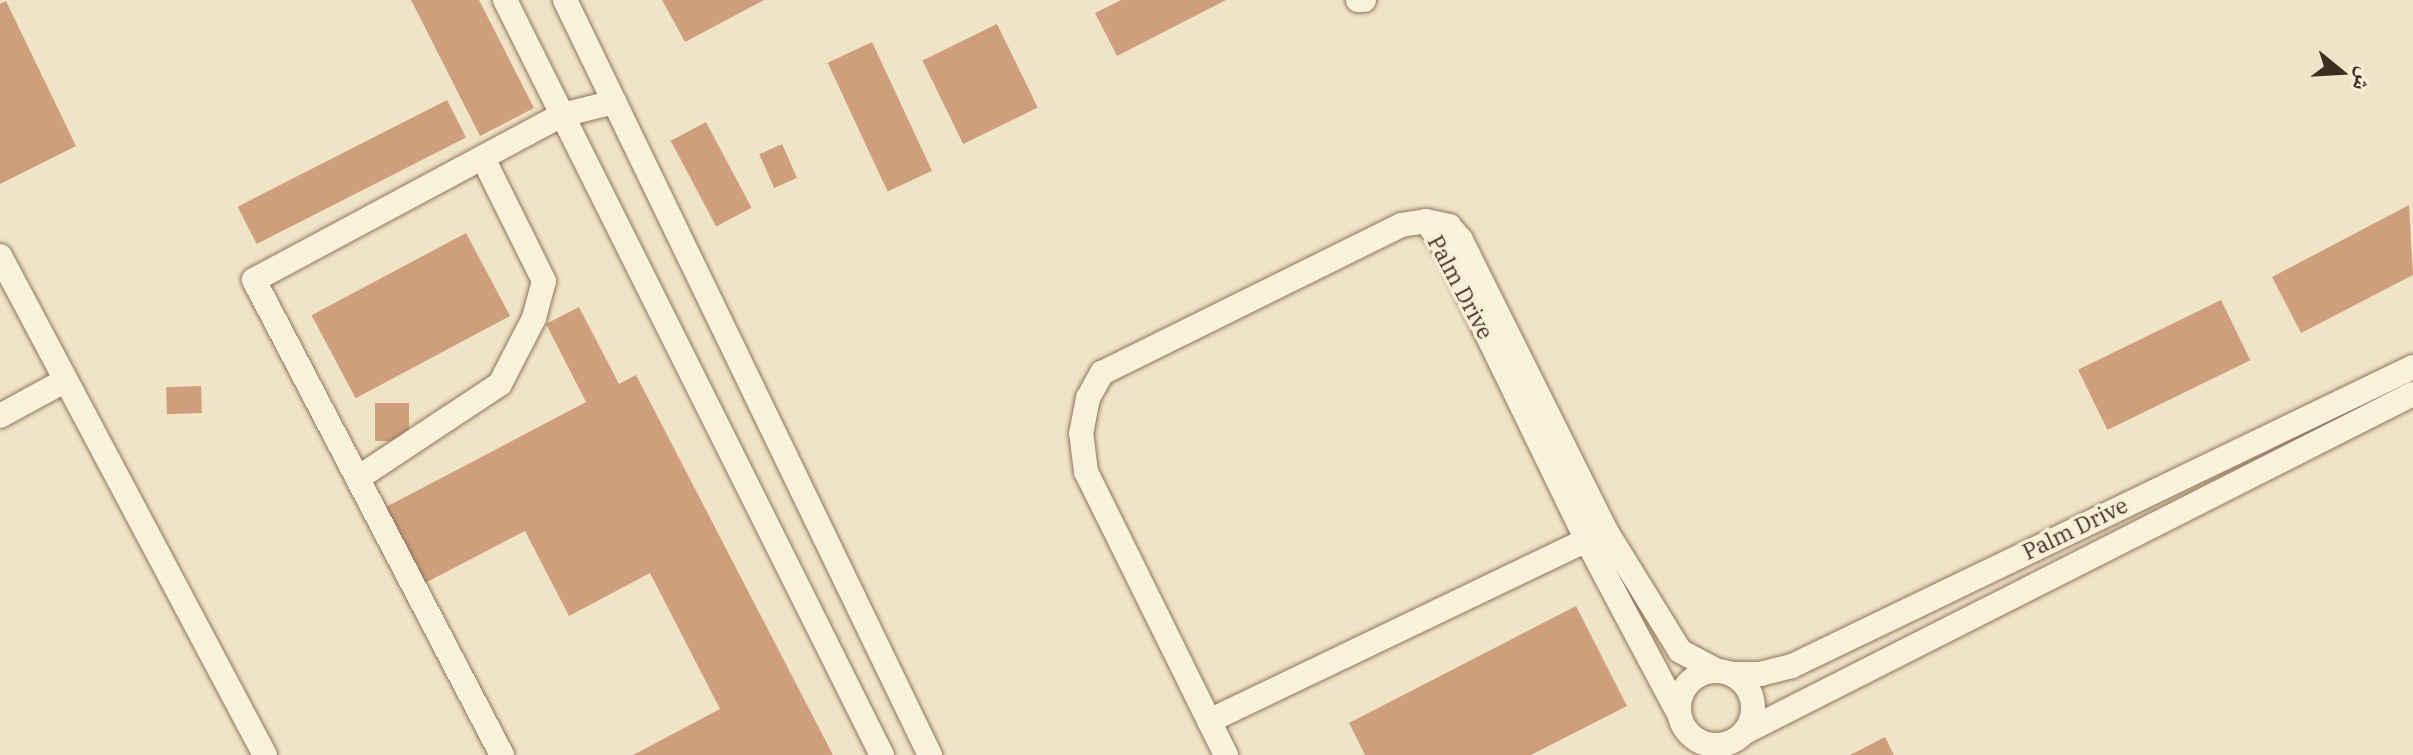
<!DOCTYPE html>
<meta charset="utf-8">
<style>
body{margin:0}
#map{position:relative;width:2413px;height:755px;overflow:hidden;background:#f0e4c8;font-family:"IBM Plex Serif","Noto Naskh Arabic",serif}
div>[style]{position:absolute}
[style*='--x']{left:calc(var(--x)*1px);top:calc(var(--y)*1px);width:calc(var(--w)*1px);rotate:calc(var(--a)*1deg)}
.building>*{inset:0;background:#cf9f7d;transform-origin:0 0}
.roads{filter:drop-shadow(0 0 2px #8d765c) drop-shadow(0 0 2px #8d765c)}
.minor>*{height:24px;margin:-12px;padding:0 12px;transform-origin:12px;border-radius:12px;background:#faf1dc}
.minor>.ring{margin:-12px;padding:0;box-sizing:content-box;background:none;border:24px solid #faf1dc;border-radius:50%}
span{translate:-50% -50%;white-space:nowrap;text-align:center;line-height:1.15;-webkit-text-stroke:7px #f7eed8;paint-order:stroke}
.street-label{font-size:22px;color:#3d2e20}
.north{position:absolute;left:2301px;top:32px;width:80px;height:80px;-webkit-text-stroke:6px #f7eed8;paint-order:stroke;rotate:108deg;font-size:22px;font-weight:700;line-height:32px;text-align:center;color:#3d2e20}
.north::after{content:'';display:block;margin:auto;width:28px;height:36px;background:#3d2e20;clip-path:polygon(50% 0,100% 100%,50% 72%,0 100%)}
</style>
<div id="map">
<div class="building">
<div style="clip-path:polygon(411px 0,479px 0,534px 108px,480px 136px)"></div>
<div style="clip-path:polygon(662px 0,764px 0,685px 42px)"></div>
<div style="clip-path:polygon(1121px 0,1226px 0,1117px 56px,1095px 13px)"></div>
<div style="clip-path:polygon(6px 1px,76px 146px,0 184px,0 4px)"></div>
<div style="left:997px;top:24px;width:93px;height:83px;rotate:64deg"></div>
<div style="left:872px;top:42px;width:142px;height:49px;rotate:65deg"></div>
<div style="left:447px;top:100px;width:42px;height:235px;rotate:63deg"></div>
<div style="left:706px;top:122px;width:97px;height:40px;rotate:62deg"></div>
<div style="left:782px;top:144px;width:37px;height:25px;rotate:66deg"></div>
<div style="clip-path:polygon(2409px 205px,2413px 275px,2301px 333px,2272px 277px)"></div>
<div style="left:466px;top:233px;width:94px;height:175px;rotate:62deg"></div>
<div style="left:2221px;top:300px;width:67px;height:159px;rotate:64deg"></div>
<div style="clip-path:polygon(579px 307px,619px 384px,636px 375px,833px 755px,633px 755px,720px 709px,650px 573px,569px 616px,525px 531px,425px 583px,386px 507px,586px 402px,546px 324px)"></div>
<div style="left:201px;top:386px;width:27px;height:35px;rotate:88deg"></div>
<div style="left:375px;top:403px;width:34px;height:38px"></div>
<div style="clip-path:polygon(1576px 606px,1627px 706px,1531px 755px,1365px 755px,1349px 723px)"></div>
<div style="clip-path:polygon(1885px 737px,1894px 755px,1850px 755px)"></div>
</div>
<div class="roads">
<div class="minor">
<div style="--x:505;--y:0;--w:844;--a:63.47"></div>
<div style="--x:565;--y:0;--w:839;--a:64.2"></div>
<div style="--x:1358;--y:0;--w:6;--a:0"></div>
<div style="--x:1426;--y:221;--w:35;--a:55"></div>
<div style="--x:1446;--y:250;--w:323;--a:64.1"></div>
<div style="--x:1587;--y:541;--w:196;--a:62"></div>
<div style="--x:0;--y:256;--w:565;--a:62.03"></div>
<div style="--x:0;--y:416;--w:75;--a:-28.6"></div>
<div style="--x:358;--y:478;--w:170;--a:-33.5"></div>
<div style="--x:500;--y:384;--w:74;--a:-62.7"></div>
<div style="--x:534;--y:318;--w:38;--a:-75"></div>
<div style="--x:544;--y:281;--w:137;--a:-116.4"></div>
<div class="ring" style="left:1679px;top:671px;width:50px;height:50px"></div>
<div style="--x:1733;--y:674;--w:27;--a:0"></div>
<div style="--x:1760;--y:674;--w:33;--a:-14"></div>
<div style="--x:1792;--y:666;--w:689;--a:-25.71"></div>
<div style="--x:1209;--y:721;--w:433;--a:-25.6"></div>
<div style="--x:1745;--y:732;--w:749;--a:-26.84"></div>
<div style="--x:502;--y:755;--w:536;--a:-117.57"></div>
<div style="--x:254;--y:280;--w:349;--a:-28.2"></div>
<div style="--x:562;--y:115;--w:54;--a:-14"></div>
<div style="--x:1226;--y:755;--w:316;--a:-116.3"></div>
<div style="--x:1086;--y:472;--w:38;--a:-97"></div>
<div style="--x:1081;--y:434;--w:37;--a:-79"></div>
<div style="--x:1088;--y:398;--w:29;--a:-61"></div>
<div style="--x:1102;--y:373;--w:334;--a:-26.3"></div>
<div style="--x:1401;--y:225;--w:25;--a:-9"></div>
<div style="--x:1426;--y:221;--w:24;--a:12"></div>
<div style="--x:1449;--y:226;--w:18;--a:49"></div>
<div style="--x:1461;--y:240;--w:325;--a:63.5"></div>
<div style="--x:1606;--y:531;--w:141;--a:58.3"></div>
<div style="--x:1680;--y:651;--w:40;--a:28"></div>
</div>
</div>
<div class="street-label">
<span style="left:1461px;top:287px;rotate:62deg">Palm Drive</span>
<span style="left:2075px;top:528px;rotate:-26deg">Palm Drive</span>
</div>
<div class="north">ش</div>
</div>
